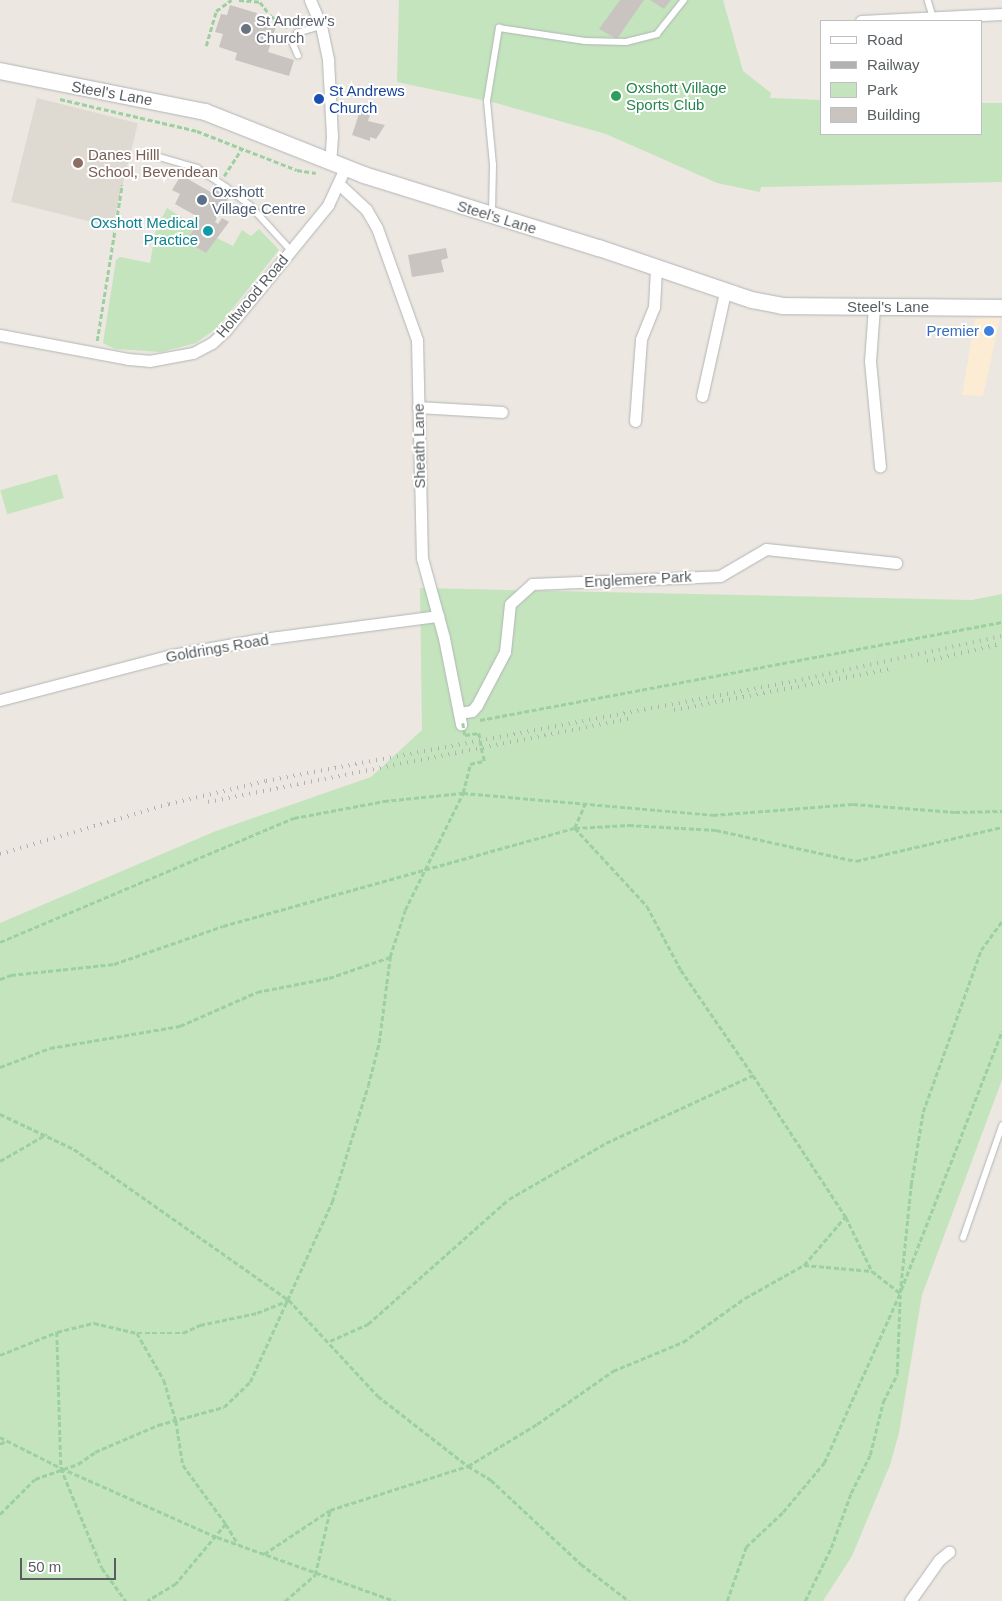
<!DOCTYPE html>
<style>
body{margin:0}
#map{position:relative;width:1002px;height:1601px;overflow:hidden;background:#ece7e0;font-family:Arial,sans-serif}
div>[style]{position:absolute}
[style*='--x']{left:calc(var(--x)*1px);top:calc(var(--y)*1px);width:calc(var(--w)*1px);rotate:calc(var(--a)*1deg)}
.commercial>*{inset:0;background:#fdecd4}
.education>*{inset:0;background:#ded9d1;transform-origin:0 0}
.green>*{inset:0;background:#c4e4bd;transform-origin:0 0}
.building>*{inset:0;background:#c9c4c0}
.path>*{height:2.5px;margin-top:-1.25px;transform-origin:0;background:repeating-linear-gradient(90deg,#9dd0a1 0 5px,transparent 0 7.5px)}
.roads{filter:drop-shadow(0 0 1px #b1b5b8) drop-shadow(0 0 1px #b1b5b8)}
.lane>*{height:5.5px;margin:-2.75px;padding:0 2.75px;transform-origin:2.75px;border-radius:2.75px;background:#fff}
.street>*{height:11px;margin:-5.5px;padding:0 5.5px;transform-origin:5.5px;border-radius:5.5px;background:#fff}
.secondary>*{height:16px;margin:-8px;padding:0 8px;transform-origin:8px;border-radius:8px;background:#fff}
.rail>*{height:4px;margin-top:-2px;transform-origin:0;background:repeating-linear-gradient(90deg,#b0b1b1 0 1px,transparent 0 7px)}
.path-bridge>*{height:2.5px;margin-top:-1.25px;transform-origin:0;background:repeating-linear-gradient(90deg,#9dd0a1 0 5px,transparent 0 7.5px)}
.dots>*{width:14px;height:14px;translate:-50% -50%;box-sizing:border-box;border:2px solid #fff;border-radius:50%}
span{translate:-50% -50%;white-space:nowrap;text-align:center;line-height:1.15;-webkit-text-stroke:4px #fff;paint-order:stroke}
.worship-label{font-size:15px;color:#5b616d}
.left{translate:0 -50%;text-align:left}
.leisure-label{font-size:15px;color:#27864d}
.transit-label{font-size:15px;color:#164399}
.street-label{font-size:15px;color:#595e61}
.education-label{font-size:15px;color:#785e54}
.service-label{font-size:15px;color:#4e5e75}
.culture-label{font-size:15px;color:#0d838f}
.right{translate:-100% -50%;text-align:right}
.shop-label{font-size:15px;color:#366cbe}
.legend{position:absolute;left:820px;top:20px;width:162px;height:115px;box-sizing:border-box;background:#fff;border:1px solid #bdbfc0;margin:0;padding:6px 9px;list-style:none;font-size:15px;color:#595e61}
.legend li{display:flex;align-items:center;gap:10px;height:25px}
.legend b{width:25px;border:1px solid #bdbfc0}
.scale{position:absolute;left:20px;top:1558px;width:96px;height:22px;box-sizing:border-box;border:2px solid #595e61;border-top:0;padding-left:6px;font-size:15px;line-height:18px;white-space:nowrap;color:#595e61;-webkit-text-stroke:4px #fff;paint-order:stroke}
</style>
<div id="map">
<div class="commercial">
<div style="clip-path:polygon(1000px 318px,983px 396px,962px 395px,975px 319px)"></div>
</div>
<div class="education">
<div style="left:37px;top:98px;width:104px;height:107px;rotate:14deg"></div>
</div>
<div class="green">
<div style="clip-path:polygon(399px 0,723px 0,743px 71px,771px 93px,770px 98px,821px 100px,821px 134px,981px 134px,981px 103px,1002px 103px,1002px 182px,761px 187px,760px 192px,717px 183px,606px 134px,496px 103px,397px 82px)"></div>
<div style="clip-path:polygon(167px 208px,195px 226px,186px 242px,206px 253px,215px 237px,233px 246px,242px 230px,251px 236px,259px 229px,279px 250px,218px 327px,196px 343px,161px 352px,115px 349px,103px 343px,116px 260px,120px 257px,150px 263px,156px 229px)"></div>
<div style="left:57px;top:474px;width:25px;height:59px;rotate:74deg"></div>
<div style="clip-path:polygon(420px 588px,972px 600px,1002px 594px,1002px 1080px,922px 1295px,899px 1433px,890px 1465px,852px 1556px,823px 1601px,0 1601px,0 923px,216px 831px,371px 777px,422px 730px)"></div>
</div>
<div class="building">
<div style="clip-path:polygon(620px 0,644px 0,617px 39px,599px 29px)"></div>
<div style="clip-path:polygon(650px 0,671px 0,664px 9px)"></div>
<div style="clip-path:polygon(230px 5px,257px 13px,255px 20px,276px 26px,268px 52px,294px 60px,289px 76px,235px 60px,237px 53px,219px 47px,223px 34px,215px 32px,221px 14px,227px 15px)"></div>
<div style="clip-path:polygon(361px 108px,371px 111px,368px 121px,385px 125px,376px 139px,370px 137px,370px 141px,352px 135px)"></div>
<div style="clip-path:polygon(181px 175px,214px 194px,216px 190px,229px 197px,215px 222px,218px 224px,222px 218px,229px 222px,206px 253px,186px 242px,200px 218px,175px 204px,180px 194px,172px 190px)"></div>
<div style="clip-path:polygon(446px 248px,448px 258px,441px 260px,444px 272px,412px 277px,408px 255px)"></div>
</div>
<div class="path">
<div style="--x:239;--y:0;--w:21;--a:5"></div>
<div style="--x:260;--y:2;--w:18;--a:52"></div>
<div style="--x:271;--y:16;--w:22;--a:34"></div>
<div style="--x:206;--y:46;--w:36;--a:-74"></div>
<div style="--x:216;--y:11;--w:19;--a:-36"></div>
<div style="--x:60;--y:99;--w:141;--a:13.1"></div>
<div style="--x:197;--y:131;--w:107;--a:21.3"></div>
<div style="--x:297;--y:170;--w:19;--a:9"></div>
<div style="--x:224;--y:176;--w:33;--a:-57"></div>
<div style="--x:97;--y:341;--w:158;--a:-80.9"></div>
<div style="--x:480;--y:720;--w:531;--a:-10.63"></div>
<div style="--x:586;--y:803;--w:27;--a:114"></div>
<div style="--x:575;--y:828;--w:106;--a:47.3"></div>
<div style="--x:647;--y:906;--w:72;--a:62"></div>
<div style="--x:681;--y:970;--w:127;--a:55.6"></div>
<div style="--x:0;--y:942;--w:319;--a:-22.9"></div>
<div style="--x:294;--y:818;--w:92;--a:-10.7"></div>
<div style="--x:384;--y:801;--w:79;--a:-5.8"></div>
<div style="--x:463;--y:793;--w:251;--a:5"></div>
<div style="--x:713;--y:815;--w:140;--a:-4.5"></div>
<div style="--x:853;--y:804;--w:102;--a:4.5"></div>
<div style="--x:955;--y:812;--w:47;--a:-1.2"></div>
<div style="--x:0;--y:979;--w:12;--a:-20"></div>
<div style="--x:11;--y:975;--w:104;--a:-6.1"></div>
<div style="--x:114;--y:964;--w:115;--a:-19.2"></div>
<div style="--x:223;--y:926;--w:365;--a:-15.6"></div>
<div style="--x:575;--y:828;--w:54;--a:-3.2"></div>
<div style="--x:629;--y:825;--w:87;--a:3.3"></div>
<div style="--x:716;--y:830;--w:143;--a:12.5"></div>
<div style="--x:856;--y:861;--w:150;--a:-13.1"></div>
<div style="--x:0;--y:1067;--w:53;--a:-20.8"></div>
<div style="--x:50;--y:1048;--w:132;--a:-9.6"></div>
<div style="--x:180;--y:1026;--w:84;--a:-23.8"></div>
<div style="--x:257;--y:992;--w:73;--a:-11"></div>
<div style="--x:329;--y:978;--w:65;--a:-19"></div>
<div style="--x:0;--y:1114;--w:82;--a:25.3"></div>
<div style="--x:74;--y:1149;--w:263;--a:35.1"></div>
<div style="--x:289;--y:1300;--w:131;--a:47.2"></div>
<div style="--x:378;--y:1396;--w:114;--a:37.9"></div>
<div style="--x:468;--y:1466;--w:27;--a:31"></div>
<div style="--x:491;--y:1480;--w:123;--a:43"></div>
<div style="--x:581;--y:1564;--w:61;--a:37.6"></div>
<div style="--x:0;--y:1161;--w:54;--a:-29.9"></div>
<div style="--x:804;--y:1265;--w:63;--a:-49.5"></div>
<div style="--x:901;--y:1290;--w:278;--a:-68.7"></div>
<div style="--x:57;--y:1332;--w:136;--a:88.3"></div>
<div style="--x:61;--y:1468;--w:108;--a:67.7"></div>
<div style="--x:102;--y:1568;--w:41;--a:54"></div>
<div style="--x:137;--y:1333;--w:54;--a:60.1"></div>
<div style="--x:164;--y:1380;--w:43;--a:73.7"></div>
<div style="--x:176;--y:1421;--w:45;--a:81"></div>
<div style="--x:183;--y:1465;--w:73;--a:53.9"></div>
<div style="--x:226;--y:1524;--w:78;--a:129.8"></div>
<div style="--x:176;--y:1584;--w:33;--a:149"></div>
<div style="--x:330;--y:1341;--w:42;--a:-24.1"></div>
<div style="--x:368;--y:1324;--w:188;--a:-41.6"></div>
<div style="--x:509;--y:1199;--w:112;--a:-30"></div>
<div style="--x:606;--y:1143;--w:162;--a:-24.8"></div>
<div style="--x:753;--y:1075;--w:170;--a:56.8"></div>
<div style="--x:846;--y:1217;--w:60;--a:64.3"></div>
<div style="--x:872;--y:1271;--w:36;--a:38"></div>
<div style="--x:0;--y:1355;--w:61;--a:-22"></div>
<div style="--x:57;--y:1332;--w:38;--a:-14"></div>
<div style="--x:94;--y:1323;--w:44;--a:13.1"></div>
<div style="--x:137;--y:1333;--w:46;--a:0"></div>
<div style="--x:183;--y:1333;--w:19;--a:-25"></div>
<div style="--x:200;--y:1325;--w:58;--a:-11.9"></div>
<div style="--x:257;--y:1313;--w:35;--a:-22"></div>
<div style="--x:0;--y:1437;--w:68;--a:26.9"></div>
<div style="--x:61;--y:1468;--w:171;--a:23.9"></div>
<div style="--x:217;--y:1537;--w:189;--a:19.8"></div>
<div style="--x:0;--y:1444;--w:7;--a:-27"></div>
<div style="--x:0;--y:1514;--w:49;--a:-45"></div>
<div style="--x:35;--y:1479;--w:46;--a:-19.2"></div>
<div style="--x:78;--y:1464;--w:21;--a:-35"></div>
<div style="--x:95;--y:1452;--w:69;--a:-23.2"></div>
<div style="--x:158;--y:1425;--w:68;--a:-15.3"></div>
<div style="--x:224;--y:1407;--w:36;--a:-44"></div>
<div style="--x:250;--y:1382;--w:198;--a:-65.5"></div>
<div style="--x:332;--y:1202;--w:121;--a:-72.8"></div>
<div style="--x:368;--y:1086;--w:44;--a:-75.7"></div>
<div style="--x:379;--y:1043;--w:87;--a:-82.7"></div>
<div style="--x:390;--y:957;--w:49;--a:-72.3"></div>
<div style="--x:405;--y:910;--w:131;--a:-63.6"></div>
<div style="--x:463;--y:793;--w:30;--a:-76"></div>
<div style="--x:470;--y:764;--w:14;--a:-12"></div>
<div style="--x:484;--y:761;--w:6;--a:-99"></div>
<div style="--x:226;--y:1524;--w:23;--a:59"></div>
<div style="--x:264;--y:1554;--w:79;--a:-33.7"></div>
<div style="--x:330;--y:1510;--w:145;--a:-17.7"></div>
<div style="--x:468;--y:1466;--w:81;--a:-31.3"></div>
<div style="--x:537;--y:1424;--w:93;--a:-34.9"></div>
<div style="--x:613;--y:1371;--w:76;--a:-22.5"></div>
<div style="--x:683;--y:1342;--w:76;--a:-35.4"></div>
<div style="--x:745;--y:1298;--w:68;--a:-29.2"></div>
<div style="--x:804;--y:1265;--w:68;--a:5"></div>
<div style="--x:285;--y:1601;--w:40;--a:-41"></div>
<div style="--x:315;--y:1575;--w:67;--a:-77"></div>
<div style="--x:727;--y:1601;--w:57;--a:-70.6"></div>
<div style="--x:746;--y:1547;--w:51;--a:-43.4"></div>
<div style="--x:783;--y:1512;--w:64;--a:-50.1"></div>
<div style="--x:824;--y:1463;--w:186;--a:-65.9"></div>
<div style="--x:900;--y:1293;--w:109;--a:-84.2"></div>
<div style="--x:911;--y:1185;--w:74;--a:-80.7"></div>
<div style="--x:923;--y:1112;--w:172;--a:-70.3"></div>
<div style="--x:981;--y:950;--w:36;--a:-54"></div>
<div style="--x:805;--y:1601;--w:59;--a:-63.9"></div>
<div style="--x:831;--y:1548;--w:59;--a:-70"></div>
<div style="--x:851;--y:1493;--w:42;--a:-63.4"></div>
<div style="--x:870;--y:1455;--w:55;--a:-76.2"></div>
<div style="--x:883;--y:1402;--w:31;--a:-63"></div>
<div style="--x:897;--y:1374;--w:79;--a:-87.8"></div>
</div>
<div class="roads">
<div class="lane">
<div style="--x:928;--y:0;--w:17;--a:73"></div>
<div style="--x:298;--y:56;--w:13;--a:-113"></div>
<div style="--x:293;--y:44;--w:12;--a:-70"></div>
<div style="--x:297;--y:33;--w:25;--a:-16"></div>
<div style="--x:159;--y:157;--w:40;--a:16"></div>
<div style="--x:197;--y:168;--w:35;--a:33"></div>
<div style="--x:226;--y:187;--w:30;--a:37"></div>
<div style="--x:250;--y:205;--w:61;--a:47.7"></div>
<div style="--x:492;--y:213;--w:48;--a:-88.8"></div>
<div style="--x:493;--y:165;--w:64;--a:-95.4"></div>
<div style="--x:487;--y:101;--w:74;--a:-80.7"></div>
<div style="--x:499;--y:28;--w:87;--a:8.6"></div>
<div style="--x:585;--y:41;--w:41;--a:1.4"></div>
<div style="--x:626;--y:42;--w:32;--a:-14"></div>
<div style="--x:657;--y:34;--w:43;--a:-51.5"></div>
<div style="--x:963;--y:1238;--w:119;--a:-70.8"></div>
</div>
<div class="street">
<div style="--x:310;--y:0;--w:28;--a:67"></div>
<div style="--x:321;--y:26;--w:35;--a:78"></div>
<div style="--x:328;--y:60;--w:76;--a:87"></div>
<div style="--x:332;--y:136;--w:26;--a:94"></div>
<div style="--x:861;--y:21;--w:141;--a:-2.8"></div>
<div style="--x:340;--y:185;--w:35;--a:43"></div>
<div style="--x:366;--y:209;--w:22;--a:60"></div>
<div style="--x:377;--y:228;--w:119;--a:70.3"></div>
<div style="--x:417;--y:340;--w:218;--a:88.7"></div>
<div style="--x:422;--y:558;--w:83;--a:74.6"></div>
<div style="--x:444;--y:638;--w:88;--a:78.8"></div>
<div style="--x:874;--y:307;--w:54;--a:94.2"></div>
<div style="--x:870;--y:361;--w:106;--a:84.6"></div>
<div style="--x:0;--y:335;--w:130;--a:10.6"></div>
<div style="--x:128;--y:359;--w:21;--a:5"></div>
<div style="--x:149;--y:361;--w:45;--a:-10.3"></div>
<div style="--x:193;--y:353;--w:21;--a:-28"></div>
<div style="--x:212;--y:343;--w:18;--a:-43"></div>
<div style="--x:225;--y:331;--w:163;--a:-50.7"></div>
<div style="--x:328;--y:205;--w:41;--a:-65.3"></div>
<div style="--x:702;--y:396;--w:107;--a:-77.5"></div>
<div style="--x:418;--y:407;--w:84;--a:3.4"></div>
<div style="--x:635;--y:421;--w:82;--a:-85.8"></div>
<div style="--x:641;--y:339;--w:35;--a:-68"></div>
<div style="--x:654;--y:307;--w:38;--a:-87"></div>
<div style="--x:0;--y:700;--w:178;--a:-14.7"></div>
<div style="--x:172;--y:655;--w:84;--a:-10.2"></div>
<div style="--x:255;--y:640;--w:185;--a:-7.5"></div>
<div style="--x:459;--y:713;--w:13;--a:-9"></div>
<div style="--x:472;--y:711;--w:8;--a:-50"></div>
<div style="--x:477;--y:705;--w:60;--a:-62.2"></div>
<div style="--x:505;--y:652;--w:48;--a:-84.1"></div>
<div style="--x:510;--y:604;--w:30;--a:-42"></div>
<div style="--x:532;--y:584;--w:188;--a:-2.4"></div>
<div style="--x:720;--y:576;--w:53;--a:-30.4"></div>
<div style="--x:766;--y:549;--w:131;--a:6.1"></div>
<div style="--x:910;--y:1601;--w:50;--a:-54.7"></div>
<div style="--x:939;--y:1560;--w:13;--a:-39"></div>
</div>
<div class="secondary">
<div style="--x:0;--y:71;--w:209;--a:11.3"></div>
<div style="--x:205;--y:112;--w:171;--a:21.6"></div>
<div style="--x:364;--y:175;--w:246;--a:17.3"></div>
<div style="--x:599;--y:248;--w:162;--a:18.8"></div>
<div style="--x:752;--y:300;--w:31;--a:11"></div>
<div style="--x:782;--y:306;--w:220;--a:0.5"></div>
</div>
</div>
<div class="rail">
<div style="--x:927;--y:661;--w:75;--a:-13.1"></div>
<div style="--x:674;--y:710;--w:222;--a:-10.7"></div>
<div style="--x:208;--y:802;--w:432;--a:-11.2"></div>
<div style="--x:0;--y:854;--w:176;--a:-16.5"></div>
<div style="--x:169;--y:804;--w:100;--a:-13.3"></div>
<div style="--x:266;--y:781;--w:538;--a:-10.7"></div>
<div style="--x:795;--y:681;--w:212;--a:-12.3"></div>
</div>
<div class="path-bridge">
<div style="--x:463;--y:723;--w:12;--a:81"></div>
<div style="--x:465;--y:735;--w:14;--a:-8"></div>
<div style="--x:479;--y:733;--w:22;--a:80"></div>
</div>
<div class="dots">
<div style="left:246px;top:29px;background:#6b7280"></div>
<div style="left:616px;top:96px;background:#2e9e5b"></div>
<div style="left:319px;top:99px;background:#1a4fb4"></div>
<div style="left:78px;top:163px;background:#8d6e63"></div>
<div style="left:202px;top:200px;background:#5c6f8a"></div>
<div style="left:208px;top:231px;background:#0f9aa8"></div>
<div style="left:989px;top:331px;background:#3f7fe0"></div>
</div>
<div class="worship-label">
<span class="left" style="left:256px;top:29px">St Andrew's<br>Church</span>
</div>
<div class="leisure-label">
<span class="left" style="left:626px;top:96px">Oxshott Village<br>Sports Club</span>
</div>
<div class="transit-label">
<span class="left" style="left:329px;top:99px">St Andrews<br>Church</span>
</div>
<div class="street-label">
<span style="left:112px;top:93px;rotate:10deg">Steel's Lane</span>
<span style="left:497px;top:217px;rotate:17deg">Steel's Lane</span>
<span style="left:252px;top:296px;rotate:-50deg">Holtwood Road</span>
<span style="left:888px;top:307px">Steel's Lane</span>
<span style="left:419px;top:446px;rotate:-91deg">Sheath Lane</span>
<span style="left:638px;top:579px;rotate:-3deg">Englemere Park</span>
<span style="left:217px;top:648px;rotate:-10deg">Goldrings Road</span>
</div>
<div class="education-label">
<span class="left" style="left:88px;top:163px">Danes Hilll<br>School, Bevendean</span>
</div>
<div class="service-label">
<span class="left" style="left:212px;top:200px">Oxshott<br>Village Centre</span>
</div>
<div class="culture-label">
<span class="right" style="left:198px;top:231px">Oxshott Medical<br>Practice</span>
</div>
<div class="shop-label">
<span class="right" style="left:979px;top:331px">Premier</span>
</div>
<ul class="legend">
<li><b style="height:6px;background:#fff"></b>Road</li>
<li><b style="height:6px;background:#b0b1b1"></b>Railway</li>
<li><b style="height:14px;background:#c4e4bd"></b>Park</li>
<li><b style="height:14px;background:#c9c4c0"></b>Building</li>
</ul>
<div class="scale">50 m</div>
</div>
